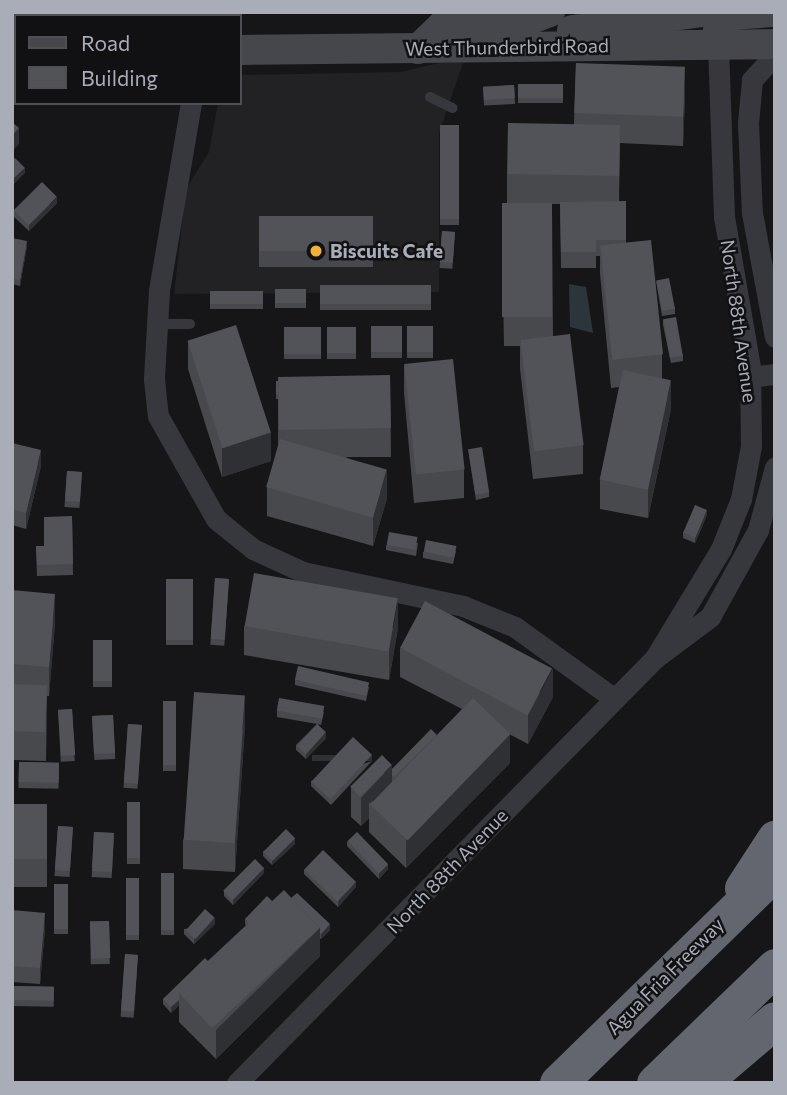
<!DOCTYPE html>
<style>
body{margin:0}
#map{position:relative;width:787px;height:1095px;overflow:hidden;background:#161618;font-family:Commissioner,sans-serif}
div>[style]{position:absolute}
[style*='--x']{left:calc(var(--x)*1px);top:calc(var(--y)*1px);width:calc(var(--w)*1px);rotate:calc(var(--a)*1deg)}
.built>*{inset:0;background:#222225}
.water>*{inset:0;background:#2c353c}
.service>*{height:10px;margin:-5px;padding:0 5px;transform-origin:5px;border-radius:5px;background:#37383d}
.minor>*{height:21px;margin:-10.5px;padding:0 10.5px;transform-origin:10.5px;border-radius:10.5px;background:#37383d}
.secondary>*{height:30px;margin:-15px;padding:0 15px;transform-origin:15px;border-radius:15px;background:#45474d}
.motorway>*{height:37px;margin:-18.5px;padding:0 18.5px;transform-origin:18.5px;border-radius:18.5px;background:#63666e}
.wall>*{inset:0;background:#47494d;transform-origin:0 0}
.shaded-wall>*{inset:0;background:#2f3033;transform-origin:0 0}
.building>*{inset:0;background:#525359;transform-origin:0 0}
.dots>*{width:19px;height:19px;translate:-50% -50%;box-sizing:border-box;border:4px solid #111113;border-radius:50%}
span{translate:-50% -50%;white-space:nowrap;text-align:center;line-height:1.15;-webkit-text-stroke:5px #111113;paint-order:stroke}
.street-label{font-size:19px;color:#a8adb8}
.poi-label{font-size:19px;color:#a8adb8;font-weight:700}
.left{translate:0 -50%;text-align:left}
.frame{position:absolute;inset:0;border:14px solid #a8adb8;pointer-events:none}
.legend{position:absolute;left:14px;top:14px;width:228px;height:91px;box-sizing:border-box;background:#111113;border:2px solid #4d4f55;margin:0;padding:9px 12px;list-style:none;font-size:21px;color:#a8adb8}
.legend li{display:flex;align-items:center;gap:14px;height:35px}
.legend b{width:35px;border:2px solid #4d4f55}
</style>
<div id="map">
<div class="built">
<div style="clip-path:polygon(439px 63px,463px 63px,439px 133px,439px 292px,174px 294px,186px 189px,209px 152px,218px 103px,240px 103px,240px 75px,401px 72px)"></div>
</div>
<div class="water">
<div style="clip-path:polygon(569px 284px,586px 287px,593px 333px,570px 327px)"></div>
</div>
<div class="service">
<div style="--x:430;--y:97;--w:25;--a:26"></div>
<div style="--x:155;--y:324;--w:35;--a:0"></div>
</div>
<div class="minor">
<div style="--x:203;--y:16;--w:4;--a:-76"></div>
<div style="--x:775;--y:55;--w:34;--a:133"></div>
<div style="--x:752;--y:80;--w:43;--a:95.3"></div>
<div style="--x:748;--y:123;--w:90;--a:87.5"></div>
<div style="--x:752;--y:213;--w:126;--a:79.5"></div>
<div style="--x:191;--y:103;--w:191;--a:99.7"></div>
<div style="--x:159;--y:291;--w:88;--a:93.3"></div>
<div style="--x:154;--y:379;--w:37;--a:84"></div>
<div style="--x:158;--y:416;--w:118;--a:60.6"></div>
<div style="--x:216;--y:519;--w:48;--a:39"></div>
<div style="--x:253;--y:549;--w:55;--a:24.7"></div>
<div style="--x:303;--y:572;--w:164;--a:12"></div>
<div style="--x:463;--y:606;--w:56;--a:22"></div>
<div style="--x:515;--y:627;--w:123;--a:35.8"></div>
<div style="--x:750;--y:377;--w:25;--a:-7"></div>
<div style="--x:655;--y:658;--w:127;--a:-58.8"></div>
<div style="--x:721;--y:549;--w:54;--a:-68.2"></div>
<div style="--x:741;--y:499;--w:54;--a:-79.3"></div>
<div style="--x:751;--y:446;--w:79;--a:-90.7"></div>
<div style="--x:750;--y:367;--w:152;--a:-99.8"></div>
<div style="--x:724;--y:217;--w:173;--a:-92"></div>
<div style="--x:237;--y:1083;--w:596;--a:-45.48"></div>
<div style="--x:655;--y:658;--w:69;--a:-36.7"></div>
<div style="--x:710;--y:617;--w:99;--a:-61.1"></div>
<div style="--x:758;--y:530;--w:65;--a:-74.9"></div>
</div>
<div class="secondary">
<div style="--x:572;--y:30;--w:130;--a:-7.9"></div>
<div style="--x:718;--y:44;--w:13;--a:-90"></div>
<div style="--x:718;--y:31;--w:21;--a:-49"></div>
<div style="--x:732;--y:15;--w:40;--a:-4.3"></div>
<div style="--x:418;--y:49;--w:33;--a:-44"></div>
<div style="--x:442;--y:26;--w:84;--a:-3.4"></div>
<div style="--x:526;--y:21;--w:26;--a:-21"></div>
<div style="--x:12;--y:50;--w:4;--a:0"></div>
<div style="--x:240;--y:50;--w:535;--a:-0.64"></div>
</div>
<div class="motorway">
<div style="--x:743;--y:888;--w:59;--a:-56.9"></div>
<div style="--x:558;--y:1083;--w:303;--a:-44.3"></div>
<div style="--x:655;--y:1083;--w:167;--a:-44"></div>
<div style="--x:701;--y:1083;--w:97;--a:-40.4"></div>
</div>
<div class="wall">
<div style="clip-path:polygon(576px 63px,685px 96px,683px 146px,620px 143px,619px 201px,626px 201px,626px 243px,662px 354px,662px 378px,671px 409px,648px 518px,600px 509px,600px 480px,619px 387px,611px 388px,600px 274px,600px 256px,596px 256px,596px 268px,561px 268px,560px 204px,552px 204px,553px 336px,583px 445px,583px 474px,533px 479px,520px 369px,520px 346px,504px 346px,502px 232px,525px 203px,507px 203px,507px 174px,574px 124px)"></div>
<div style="left:563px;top:84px;width:19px;height:45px;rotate:90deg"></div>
<div style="left:514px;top:85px;width:19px;height:31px;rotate:87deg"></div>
<div style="left:440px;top:125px;width:19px;height:100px"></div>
<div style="clip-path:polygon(57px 203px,29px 231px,14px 217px,14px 211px)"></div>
<div style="left:373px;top:216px;width:51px;height:114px;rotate:90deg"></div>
<div style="left:442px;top:231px;width:13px;height:37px;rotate:4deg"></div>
<div style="clip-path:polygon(12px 238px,27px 246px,20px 286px,12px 284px)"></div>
<div style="clip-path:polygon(656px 281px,675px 308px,675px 314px,662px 316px)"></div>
<div style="left:431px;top:285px;width:25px;height:111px;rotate:90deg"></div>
<div style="left:275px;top:289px;width:31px;height:19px"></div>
<div style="left:210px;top:291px;width:53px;height:18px"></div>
<div style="clip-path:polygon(663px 319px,683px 355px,683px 361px,671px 363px,663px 325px)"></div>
<div style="left:402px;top:326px;width:32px;height:31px;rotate:90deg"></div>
<div style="left:407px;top:326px;width:26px;height:32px"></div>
<div style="left:321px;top:327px;width:32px;height:37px;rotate:90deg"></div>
<div style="left:327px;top:327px;width:29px;height:32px"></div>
<div style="clip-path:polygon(188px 341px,271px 461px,222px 477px,188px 369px)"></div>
<div style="clip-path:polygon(404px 364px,464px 469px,464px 498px,414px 503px,404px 393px)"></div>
<div style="clip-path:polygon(390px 375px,391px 457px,346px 457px,387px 498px,373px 546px,267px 516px,267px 487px,278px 446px,278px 399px,276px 399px,276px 387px)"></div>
<div style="clip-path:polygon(12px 443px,41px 466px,26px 529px,12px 525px)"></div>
<div style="clip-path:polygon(468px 449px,489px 492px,489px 497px,476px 500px)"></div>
<div style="left:67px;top:471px;width:15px;height:36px;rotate:4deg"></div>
<div style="clip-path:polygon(707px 515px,695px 543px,683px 538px,683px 532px)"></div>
<div style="clip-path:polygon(72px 516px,73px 575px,37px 576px,36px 546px,44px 546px)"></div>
<div style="clip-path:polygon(418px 543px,416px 556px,386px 550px,386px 545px)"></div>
<div style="clip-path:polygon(456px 551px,453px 564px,423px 558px,423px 552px)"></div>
<div style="left:215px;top:578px;width:14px;height:67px;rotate:4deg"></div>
<div style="left:166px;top:579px;width:27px;height:66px"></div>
<div style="clip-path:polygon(12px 590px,55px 623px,49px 696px,47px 696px,46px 761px,12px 760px)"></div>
<div style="clip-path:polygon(244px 626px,398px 628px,389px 680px,244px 655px)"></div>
<div style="left:93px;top:640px;width:19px;height:47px"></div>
<div style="clip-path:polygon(400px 648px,553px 697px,528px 744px,509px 734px,510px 763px,406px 868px,369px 832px,369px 818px,361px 826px,351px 817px,351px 788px,392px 769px,437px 735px,462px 709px,400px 677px)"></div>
<div style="clip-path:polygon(295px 680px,369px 687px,366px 701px,295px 685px)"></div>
<div style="left:163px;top:701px;width:13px;height:70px"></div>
<div style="left:72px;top:709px;width:52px;height:14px;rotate:87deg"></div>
<div style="clip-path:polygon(277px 711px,324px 712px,321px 725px,318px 724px,326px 738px,306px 759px,296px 750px,296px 745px,317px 724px,277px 717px)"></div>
<div style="left:113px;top:715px;width:44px;height:21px;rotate:87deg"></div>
<div style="left:128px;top:724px;width:14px;height:64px;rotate:4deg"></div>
<div style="clip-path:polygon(245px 725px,235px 872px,183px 869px,183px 840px)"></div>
<div style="clip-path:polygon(372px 761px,331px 805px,311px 786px,311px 781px)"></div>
<div style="left:19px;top:762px;width:40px;height:26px;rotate:1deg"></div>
<div style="left:127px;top:802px;width:13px;height:62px"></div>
<div style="left:12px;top:804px;width:35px;height:83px"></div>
<div style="left:58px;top:826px;width:15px;height:50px;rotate:4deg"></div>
<div style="left:94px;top:832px;width:20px;height:45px;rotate:3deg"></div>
<div style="clip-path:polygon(347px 841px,388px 869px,379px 879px,347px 846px)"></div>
<div style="clip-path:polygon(295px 844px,272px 865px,263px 856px,263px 851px)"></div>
<div style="clip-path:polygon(304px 869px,356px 887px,338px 907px,304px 874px)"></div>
<div style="left:161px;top:873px;width:13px;height:62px"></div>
<div style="clip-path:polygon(264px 873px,233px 905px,224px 896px,224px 891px)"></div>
<div style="left:126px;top:878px;width:13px;height:62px"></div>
<div style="left:54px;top:884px;width:14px;height:50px"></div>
<div style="clip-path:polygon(291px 898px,330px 930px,321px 939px,320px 938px,320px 956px,216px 1059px,179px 1022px,179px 1005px,171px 1013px,163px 1004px,163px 999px,210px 963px,247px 927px,245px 924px,245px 919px,273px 902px)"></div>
<div style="clip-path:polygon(12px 910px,45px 929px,40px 984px,12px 982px)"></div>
<div style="left:109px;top:921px;width:43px;height:19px;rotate:89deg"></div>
<div style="clip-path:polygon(215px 924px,194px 944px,184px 934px,184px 929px)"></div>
<div style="left:125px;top:954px;width:13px;height:63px;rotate:4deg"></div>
<div style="left:12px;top:986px;width:42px;height:20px;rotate:1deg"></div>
</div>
<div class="shaded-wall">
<div style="clip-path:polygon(685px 67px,685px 96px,683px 146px,683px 117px)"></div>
<div style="clip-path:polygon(19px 128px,19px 144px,12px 152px,12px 136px)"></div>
<div style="clip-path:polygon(25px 168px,25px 173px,12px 186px,12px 180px)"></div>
<div style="clip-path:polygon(57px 197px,57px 203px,29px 231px,29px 225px)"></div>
<div style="clip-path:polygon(27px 241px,27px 246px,20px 286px,20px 280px)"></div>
<div style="clip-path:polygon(671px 380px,671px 409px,648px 518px,648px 490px)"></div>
<div style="clip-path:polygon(271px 432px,271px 461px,222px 477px,222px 448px)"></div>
<div style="clip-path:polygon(41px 450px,41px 466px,26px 529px,26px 513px)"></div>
<div style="clip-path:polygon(387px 469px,387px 498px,373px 546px,373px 517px)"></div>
<div style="clip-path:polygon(707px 510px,707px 515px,695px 543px,695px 537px)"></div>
<div style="clip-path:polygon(55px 594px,55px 623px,49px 696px,49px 667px)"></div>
<div style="clip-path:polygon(398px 599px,398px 628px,389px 680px,389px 651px)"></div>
<div style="clip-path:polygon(553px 668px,553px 697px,528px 744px,528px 715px)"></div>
<div style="clip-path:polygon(47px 685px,47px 714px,46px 761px,46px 732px)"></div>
<div style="clip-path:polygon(245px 696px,245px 725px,235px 872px,235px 843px)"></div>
<div style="clip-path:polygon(326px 732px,326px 738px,306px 759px,306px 754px)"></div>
<div style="clip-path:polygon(510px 734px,510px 763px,406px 868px,406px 839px)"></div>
<div style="left:372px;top:755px;width:6px;height:60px;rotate:90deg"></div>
<div style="clip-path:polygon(392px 765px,392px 793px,369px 803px,369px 818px,361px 826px,361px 798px)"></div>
<div style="clip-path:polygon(295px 838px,295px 844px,272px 865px,272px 860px)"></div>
<div style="clip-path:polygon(388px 864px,388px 869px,379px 879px,379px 873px)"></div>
<div style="clip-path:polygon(264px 868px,264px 873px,233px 905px,233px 900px)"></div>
<div style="clip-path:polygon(356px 882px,356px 887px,338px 907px,338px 901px)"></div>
<div style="clip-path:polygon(45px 913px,45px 929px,40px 984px,40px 968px)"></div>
<div style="clip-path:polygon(215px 918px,215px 924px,194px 944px,194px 938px)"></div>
<div style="clip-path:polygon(330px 924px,330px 930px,321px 939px,321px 934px)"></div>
<div style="clip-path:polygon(320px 928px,320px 956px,216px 1059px,216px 1030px)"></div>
<div style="clip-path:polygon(179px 1000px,179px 1005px,171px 1013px,171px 1007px)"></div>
</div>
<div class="building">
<div style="left:576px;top:63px;width:109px;height:50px;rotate:2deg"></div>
<div style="left:563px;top:84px;width:14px;height:45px;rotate:90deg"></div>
<div style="left:514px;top:85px;width:13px;height:31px;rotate:86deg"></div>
<div style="clip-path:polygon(12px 122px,19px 128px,12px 136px)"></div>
<div style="left:508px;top:123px;width:112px;height:51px;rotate:1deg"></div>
<div style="left:440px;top:125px;width:19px;height:94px"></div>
<div style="clip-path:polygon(15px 158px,25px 168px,12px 180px,12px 161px)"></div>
<div style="left:42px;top:182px;width:21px;height:40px;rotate:45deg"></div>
<div style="clip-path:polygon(626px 201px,626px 240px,596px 240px,596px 252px,561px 252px,560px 202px)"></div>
<div style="left:502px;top:203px;width:50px;height:114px"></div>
<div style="left:373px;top:216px;width:35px;height:114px;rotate:90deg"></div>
<div style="left:442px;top:231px;width:13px;height:31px;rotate:4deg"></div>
<div style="clip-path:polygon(12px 238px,27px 241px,20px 280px,12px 279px)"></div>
<div style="left:651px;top:240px;width:115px;height:51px;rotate:84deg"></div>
<div style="left:669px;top:278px;width:31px;height:13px;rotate:79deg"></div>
<div style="left:431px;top:285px;width:19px;height:111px;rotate:90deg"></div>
<div style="left:275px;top:289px;width:31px;height:14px"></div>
<div style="left:210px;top:291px;width:53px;height:13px"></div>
<div style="left:676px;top:317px;width:39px;height:13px;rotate:80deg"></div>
<div style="left:236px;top:325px;width:113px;height:51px;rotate:72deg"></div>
<div style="left:402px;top:326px;width:26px;height:31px;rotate:90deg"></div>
<div style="left:407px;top:326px;width:26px;height:26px"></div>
<div style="left:321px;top:327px;width:27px;height:37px;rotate:90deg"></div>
<div style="left:327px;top:327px;width:29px;height:26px"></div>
<div style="left:570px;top:334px;width:112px;height:50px;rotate:83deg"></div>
<div style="left:453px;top:359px;width:111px;height:49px;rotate:84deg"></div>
<div style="left:623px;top:370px;width:49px;height:112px;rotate:12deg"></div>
<div style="left:390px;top:375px;width:53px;height:112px;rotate:89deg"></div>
<div style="left:276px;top:381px;width:2px;height:13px"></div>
<div style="left:280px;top:439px;width:111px;height:50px;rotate:16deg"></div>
<div style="clip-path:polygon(12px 443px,41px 450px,26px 513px,12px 509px)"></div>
<div style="left:482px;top:447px;width:46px;height:14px;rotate:81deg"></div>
<div style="left:67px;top:471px;width:15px;height:30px;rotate:4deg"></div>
<div style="left:695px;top:505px;width:13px;height:30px;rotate:23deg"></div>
<div style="clip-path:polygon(72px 516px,73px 564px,37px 565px,36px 546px,44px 546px,44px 517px)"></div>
<div style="left:389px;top:532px;width:29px;height:13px;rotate:10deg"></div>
<div style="left:426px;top:540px;width:31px;height:12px;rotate:11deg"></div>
<div style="left:254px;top:573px;width:146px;height:54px;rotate:10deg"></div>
<div style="left:215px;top:578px;width:14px;height:61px;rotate:4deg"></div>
<div style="left:166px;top:579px;width:27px;height:61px"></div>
<div style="clip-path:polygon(12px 590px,55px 594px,49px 667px,12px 664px)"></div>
<div style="left:425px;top:601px;width:144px;height:53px;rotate:28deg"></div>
<div style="left:93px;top:640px;width:19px;height:41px"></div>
<div style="left:298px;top:666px;width:73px;height:14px;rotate:13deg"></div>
<div style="left:12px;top:684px;width:35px;height:47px;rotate:2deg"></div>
<div style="left:194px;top:692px;width:51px;height:148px;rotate:4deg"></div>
<div style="left:279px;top:698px;width:46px;height:13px;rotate:10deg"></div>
<div style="left:473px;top:698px;width:52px;height:148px;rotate:44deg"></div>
<div style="left:163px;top:701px;width:13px;height:64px"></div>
<div style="left:72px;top:709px;width:46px;height:14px;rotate:86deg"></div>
<div style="left:113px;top:715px;width:38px;height:21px;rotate:87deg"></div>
<div style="left:128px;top:724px;width:14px;height:59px;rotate:4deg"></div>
<div style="left:317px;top:724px;width:12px;height:30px;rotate:42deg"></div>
<div style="clip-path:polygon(431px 729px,437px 735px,394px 777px,392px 775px,392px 769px)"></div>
<div style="left:353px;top:737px;width:26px;height:61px;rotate:43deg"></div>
<div style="left:382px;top:755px;width:14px;height:45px;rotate:45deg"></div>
<div style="left:19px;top:762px;width:40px;height:20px;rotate:1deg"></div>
<div style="left:127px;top:802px;width:13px;height:56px"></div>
<div style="left:12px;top:804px;width:35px;height:55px"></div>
<div style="left:58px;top:826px;width:15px;height:44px;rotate:4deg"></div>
<div style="left:286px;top:829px;width:13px;height:32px;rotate:45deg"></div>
<div style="left:94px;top:832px;width:20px;height:39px;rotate:3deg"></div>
<div style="left:357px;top:832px;width:45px;height:13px;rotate:46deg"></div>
<div style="left:323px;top:850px;width:46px;height:27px;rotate:44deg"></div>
<div style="left:255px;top:859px;width:13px;height:45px;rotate:45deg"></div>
<div style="left:161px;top:873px;width:13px;height:57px"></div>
<div style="left:126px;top:878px;width:13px;height:57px"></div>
<div style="left:54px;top:884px;width:14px;height:45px"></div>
<div style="left:284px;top:890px;width:52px;height:147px;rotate:47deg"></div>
<div style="clip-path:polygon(297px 893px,330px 924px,321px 934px,320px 932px,320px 928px,291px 898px)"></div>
<div style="clip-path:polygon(267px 896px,273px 902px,250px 924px,245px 919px)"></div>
<div style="left:205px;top:909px;width:13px;height:29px;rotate:42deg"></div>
<div style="clip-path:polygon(12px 910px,45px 913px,40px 968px,12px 966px)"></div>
<div style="left:109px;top:921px;width:37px;height:19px;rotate:88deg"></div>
<div style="left:125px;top:954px;width:13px;height:57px;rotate:4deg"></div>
<div style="clip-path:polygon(205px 958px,210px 963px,179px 993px,179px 1000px,171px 1007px,163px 999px)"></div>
<div style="left:12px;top:986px;width:42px;height:14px;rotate:1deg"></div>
</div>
<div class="dots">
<div style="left:316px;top:251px;background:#f2b134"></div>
</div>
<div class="street-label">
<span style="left:507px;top:47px;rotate:-1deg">West Thunderbird Road</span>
<span style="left:739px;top:321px;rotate:82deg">North 88th Avenue</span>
<span style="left:447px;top:871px;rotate:-46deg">North 88th Avenue</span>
<span style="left:665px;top:976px;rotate:-45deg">Agua Fria Freeway</span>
</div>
<div class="poi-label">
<span class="left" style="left:330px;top:251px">Biscuits Cafe</span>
</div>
<div class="frame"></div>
<ul class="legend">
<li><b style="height:9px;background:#45474d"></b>Road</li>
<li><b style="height:19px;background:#525359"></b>Building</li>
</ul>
</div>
